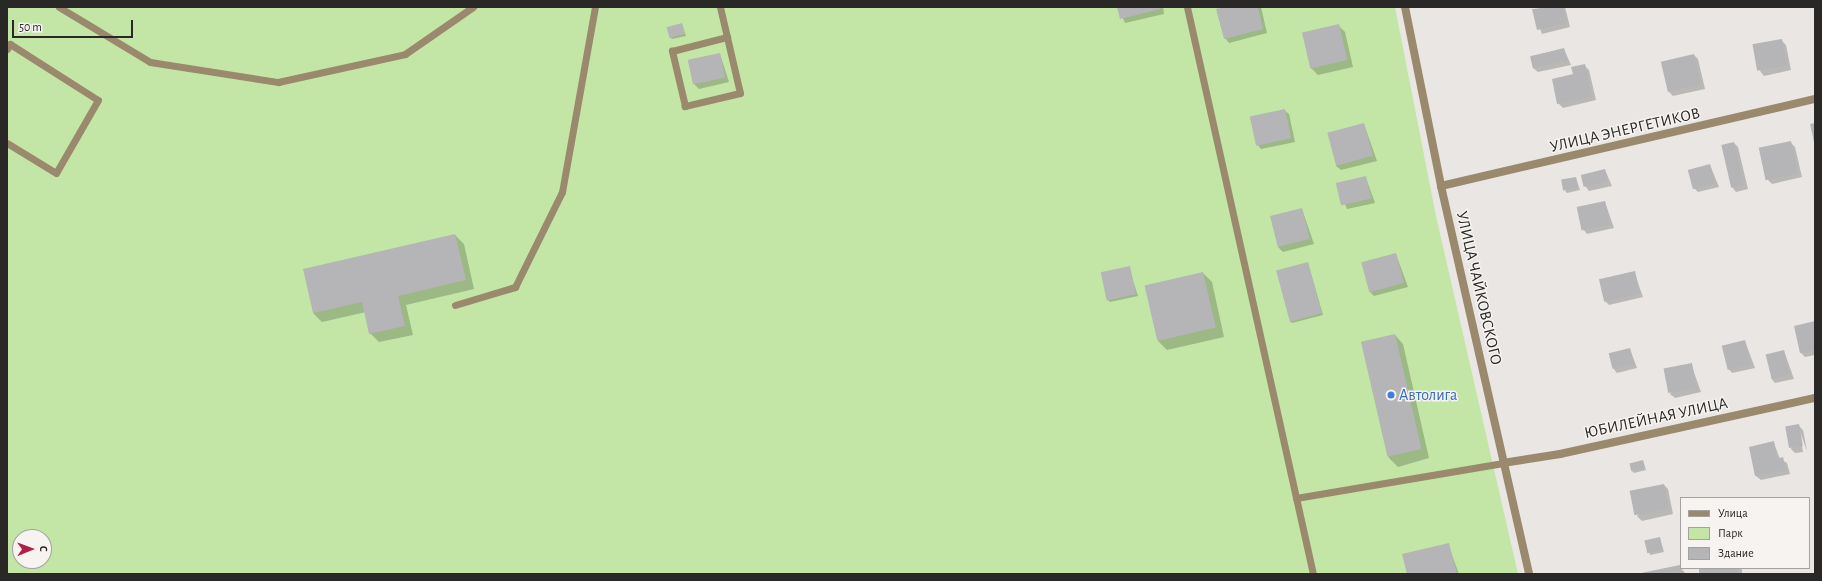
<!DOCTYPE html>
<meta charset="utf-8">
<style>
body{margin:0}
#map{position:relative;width:1822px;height:581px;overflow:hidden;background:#e9e6e3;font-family:"Alegreya Sans",sans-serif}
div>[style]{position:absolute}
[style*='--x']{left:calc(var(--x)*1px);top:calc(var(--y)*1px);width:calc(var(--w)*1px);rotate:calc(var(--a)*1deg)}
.green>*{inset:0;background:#c3e6a6}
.shadow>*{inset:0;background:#0003;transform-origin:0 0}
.building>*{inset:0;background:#b5b5b8;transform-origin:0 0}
.service>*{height:7px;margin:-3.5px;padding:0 3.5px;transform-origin:3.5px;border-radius:3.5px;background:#9a896d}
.minor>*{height:8px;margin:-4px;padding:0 4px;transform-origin:4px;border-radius:4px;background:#9a896d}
.tertiary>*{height:8px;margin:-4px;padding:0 4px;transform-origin:4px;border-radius:4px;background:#9a896d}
.dots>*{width:11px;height:11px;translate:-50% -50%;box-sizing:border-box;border:2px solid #f6f3f0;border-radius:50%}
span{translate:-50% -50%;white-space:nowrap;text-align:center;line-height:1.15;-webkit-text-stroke:3px #f6f3f0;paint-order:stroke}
.street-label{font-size:16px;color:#292827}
.shop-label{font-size:16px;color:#366cbe}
.left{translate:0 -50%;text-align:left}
.frame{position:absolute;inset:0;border:8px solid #292827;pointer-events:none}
.legend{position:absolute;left:1680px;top:497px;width:130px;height:72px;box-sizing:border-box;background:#f6f3f0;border:1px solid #a4a2a0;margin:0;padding:5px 7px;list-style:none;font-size:12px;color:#292827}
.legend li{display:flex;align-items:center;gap:8px;height:20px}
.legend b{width:20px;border:1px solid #a4a2a0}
.north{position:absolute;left:12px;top:529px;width:40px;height:40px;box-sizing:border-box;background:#f6f3f0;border:1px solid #a4a2a0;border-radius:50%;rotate:89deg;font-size:11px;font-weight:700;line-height:16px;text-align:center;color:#292827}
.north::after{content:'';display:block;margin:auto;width:14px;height:18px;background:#af1e4f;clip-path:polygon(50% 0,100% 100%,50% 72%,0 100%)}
.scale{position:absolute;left:12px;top:20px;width:121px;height:18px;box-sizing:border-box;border:2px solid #292827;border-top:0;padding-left:5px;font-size:12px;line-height:14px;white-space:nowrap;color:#292827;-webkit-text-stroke:3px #f6f3f0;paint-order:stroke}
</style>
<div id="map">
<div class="green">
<div style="clip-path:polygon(evenodd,7px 7px,1395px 7px,1436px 216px,1518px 574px,7px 574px,7px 7px,20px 537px,44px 537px,44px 561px,20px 561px,20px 537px)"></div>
</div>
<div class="shadow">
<div style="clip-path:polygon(1118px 7px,1163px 7px,1164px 14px,1125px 23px)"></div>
<div style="clip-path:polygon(1229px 7px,1261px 7px,1267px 33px,1229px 43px,1225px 38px)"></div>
<div style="clip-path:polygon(1545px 7px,1565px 7px,1570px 27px,1542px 34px,1533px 10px)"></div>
<div style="clip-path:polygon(682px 24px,686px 36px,672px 39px,670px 37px)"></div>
<div style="clip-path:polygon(1338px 25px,1345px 32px,1353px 67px,1318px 75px,1311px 68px)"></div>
<div style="clip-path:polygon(1781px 40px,1786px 45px,1791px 70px,1764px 76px,1760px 71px)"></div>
<div style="clip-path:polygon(1564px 49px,1571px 65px,1538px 72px,1533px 68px,1531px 56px)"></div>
<div style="clip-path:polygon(720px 54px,729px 82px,699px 89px,694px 84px)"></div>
<div style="clip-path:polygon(1694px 55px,1698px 59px,1705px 89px,1673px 96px,1668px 91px)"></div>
<div style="clip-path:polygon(1584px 65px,1589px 70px,1596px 100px,1563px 108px,1558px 103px)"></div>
<div style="clip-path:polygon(1284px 110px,1289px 114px,1295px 142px,1261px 149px,1257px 144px)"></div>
<div style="clip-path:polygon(1364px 124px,1377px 161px,1341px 170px,1336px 166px)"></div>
<div style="clip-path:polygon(1790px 142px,1795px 147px,1802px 177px,1772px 184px,1768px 180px,1760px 149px)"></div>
<div style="clip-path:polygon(1734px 143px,1738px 147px,1748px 189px,1736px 192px,1732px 187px)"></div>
<div style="clip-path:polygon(1710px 165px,1719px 187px,1698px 192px,1693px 187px)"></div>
<div style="clip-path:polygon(1605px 170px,1612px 186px,1589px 191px,1585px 186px)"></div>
<div style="clip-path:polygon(1366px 178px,1375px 203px,1347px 209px,1337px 184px)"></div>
<div style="clip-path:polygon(1576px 178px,1580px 190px,1567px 193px,1565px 191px)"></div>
<div style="clip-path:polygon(1605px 202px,1614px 228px,1587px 234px,1583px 229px)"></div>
<div style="clip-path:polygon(1302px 209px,1314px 244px,1283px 252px,1278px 247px)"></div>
<div style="clip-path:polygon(455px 235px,464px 244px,474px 289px,406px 305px,413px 335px,379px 342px,370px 333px,366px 312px,322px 322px,313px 313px)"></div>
<div style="clip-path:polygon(1396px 254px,1408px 287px,1374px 296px,1370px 292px)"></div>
<div style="clip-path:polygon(1308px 263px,1323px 315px,1292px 323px,1290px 321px)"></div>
<div style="clip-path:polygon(1129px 268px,1138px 296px,1110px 302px,1108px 300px)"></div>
<div style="clip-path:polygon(1634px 272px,1643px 297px,1609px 305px,1604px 300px)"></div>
<div style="clip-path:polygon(1203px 273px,1212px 282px,1224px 337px,1167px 350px,1158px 341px)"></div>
<div style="clip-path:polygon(1815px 322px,1815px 355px,1805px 357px,1801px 353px)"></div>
<div style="clip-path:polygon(1395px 335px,1403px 344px,1429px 458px,1398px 467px,1389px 458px,1363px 342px)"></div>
<div style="clip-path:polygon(1745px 341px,1755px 368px,1732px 373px,1728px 368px)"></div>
<div style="clip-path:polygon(1630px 349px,1637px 368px,1617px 373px,1613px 368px)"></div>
<div style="clip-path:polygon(1784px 351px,1794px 379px,1775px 383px,1771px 378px)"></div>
<div style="clip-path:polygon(1691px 364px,1701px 392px,1675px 398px,1670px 394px)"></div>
<div style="clip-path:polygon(1798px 425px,1803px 430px,1807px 451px,1799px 429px,1803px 452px,1795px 453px,1791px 449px)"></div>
<div style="clip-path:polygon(1774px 443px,1780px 459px,1787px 463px,1790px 474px,1761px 480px,1756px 476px)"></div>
<div style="clip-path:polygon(1643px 461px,1646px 470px,1634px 473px,1632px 471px)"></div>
<div style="clip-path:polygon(1664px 485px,1668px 489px,1673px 514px,1642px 521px,1637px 516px)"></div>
<div style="clip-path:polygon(1660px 539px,1664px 552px,1650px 555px,1646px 542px)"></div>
<div style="clip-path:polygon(1448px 544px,1459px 574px,1408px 574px)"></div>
<div style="clip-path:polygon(1679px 566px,1686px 574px,1643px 574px)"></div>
<div style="left:1700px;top:568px;width:42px;height:6px"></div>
</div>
<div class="building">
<div style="clip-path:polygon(1117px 7px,1160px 7px,1161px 9px,1120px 19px)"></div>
<div style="clip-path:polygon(1225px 7px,1258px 7px,1263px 29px,1224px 39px,1216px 9px)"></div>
<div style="clip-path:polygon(1563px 7px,1566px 23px,1537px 30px,1532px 9px)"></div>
<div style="left:682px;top:23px;width:11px;height:16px;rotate:75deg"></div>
<div style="left:1339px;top:24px;width:37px;height:38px;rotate:77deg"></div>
<div style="left:1782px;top:39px;width:27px;height:30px;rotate:80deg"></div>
<div style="left:1564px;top:48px;width:12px;height:35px;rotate:76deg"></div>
<div style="left:720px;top:53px;width:25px;height:33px;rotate:78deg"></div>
<div style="left:1694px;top:54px;width:31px;height:34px;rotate:77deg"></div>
<div style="clip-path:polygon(1585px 64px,1592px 96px,1557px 104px,1552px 79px,1573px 74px,1571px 67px)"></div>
<div style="left:1285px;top:109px;width:30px;height:36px;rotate:78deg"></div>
<div style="left:1364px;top:123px;width:34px;height:38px;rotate:75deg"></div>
<div style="clip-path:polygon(1815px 123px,1815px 142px,1814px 142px,1810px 124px)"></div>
<div style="left:1791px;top:141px;width:33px;height:33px;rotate:78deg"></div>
<div style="left:1734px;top:142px;width:44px;height:13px;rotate:77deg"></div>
<div style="left:1710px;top:164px;width:20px;height:23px;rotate:75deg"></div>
<div style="left:1605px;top:169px;width:12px;height:25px;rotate:76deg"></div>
<div style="left:1366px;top:176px;width:23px;height:31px;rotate:77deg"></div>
<div style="left:1576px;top:177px;width:11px;height:15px;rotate:80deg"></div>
<div style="left:1605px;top:201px;width:24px;height:29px;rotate:78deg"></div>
<div style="left:1302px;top:208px;width:32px;height:33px;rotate:76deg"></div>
<div style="clip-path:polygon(455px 234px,466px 280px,398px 296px,405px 326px,369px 334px,362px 302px,313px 313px,303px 269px)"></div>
<div style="left:1396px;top:253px;width:31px;height:36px;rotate:75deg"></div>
<div style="left:1308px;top:262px;width:53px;height:33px;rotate:75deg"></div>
<div style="left:1130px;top:266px;width:29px;height:30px;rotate:78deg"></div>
<div style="left:1635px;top:271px;width:23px;height:37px;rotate:77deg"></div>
<div style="left:1203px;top:272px;width:57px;height:60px;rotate:77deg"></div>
<div style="clip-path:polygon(1815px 321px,1815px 350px,1800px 353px,1794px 326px)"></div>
<div style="left:1395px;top:334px;width:118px;height:35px;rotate:77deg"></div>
<div style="left:1745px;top:340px;width:25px;height:24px;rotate:76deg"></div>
<div style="left:1630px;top:348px;width:16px;height:22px;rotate:76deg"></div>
<div style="left:1784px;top:350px;width:25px;height:19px;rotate:76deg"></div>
<div style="left:1692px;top:363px;width:25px;height:29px;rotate:79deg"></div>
<div style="left:1799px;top:424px;width:22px;height:14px;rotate:80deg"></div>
<div style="clip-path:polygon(1774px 441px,1777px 459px,1783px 457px,1786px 470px,1755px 476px,1749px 447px)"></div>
<div style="left:1643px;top:460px;width:8px;height:14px;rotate:76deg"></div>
<div style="left:1664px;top:484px;width:25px;height:35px;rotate:79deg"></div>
<div style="left:1660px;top:537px;width:13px;height:16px;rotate:77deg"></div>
<div style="clip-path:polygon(1449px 543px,1457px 574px,1407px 574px,1402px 554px)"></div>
<div style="clip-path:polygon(1680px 565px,1682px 574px,1641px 574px,1641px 573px)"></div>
<div style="left:1699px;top:568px;width:38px;height:6px"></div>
</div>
<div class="service">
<div style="--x:59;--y:7;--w:106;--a:31.1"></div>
<div style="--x:150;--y:62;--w:130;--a:8.9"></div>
<div style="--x:278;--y:82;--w:130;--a:-12.4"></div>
<div style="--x:405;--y:54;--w:83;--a:-34.7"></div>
<div style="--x:720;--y:7;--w:88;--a:76.9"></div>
<div style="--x:740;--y:93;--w:57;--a:166.7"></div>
<div style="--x:685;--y:106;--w:57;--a:-103.3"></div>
<div style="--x:672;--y:51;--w:57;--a:-14.3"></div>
<div style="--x:1187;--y:7;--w:581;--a:77.47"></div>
<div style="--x:7;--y:49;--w:6;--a:-59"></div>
<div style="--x:10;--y:44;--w:104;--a:32.5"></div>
<div style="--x:98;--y:100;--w:84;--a:119.9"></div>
<div style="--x:56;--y:173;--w:57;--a:-148.5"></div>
<div style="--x:455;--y:305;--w:63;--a:-16.7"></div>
<div style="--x:515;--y:287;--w:106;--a:-63.7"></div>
<div style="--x:562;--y:192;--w:188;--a:-79.9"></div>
<div style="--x:1296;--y:498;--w:210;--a:-9.6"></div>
</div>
<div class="minor">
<div style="--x:1441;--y:186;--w:384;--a:-13.1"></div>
<div style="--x:1503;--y:463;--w:58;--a:-9"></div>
<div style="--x:1560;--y:454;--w:261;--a:-12.4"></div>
</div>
<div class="tertiary">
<div style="--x:1405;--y:7;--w:183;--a:78.6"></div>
<div style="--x:1441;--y:186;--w:398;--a:77.2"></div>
</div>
<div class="dots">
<div style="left:1391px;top:395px;background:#3f7fe0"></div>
</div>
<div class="street-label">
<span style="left:1625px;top:130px;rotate:-13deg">УЛИЦА ЭНЕРГЕТИКОВ</span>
<span style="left:1479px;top:288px;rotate:77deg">УЛИЦА ЧАЙКОВСКОГО</span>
<span style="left:1656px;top:418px;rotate:-12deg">ЮБИЛЕЙНАЯ УЛИЦА</span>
</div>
<div class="shop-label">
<span class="left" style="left:1399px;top:395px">Автолига</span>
</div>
<div class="frame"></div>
<ul class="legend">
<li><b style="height:5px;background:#9a896d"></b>Улица</li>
<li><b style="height:11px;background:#c3e6a6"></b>Парк</li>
<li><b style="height:11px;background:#b5b5b8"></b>Здание</li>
</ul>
<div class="north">С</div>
<div class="scale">50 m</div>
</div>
